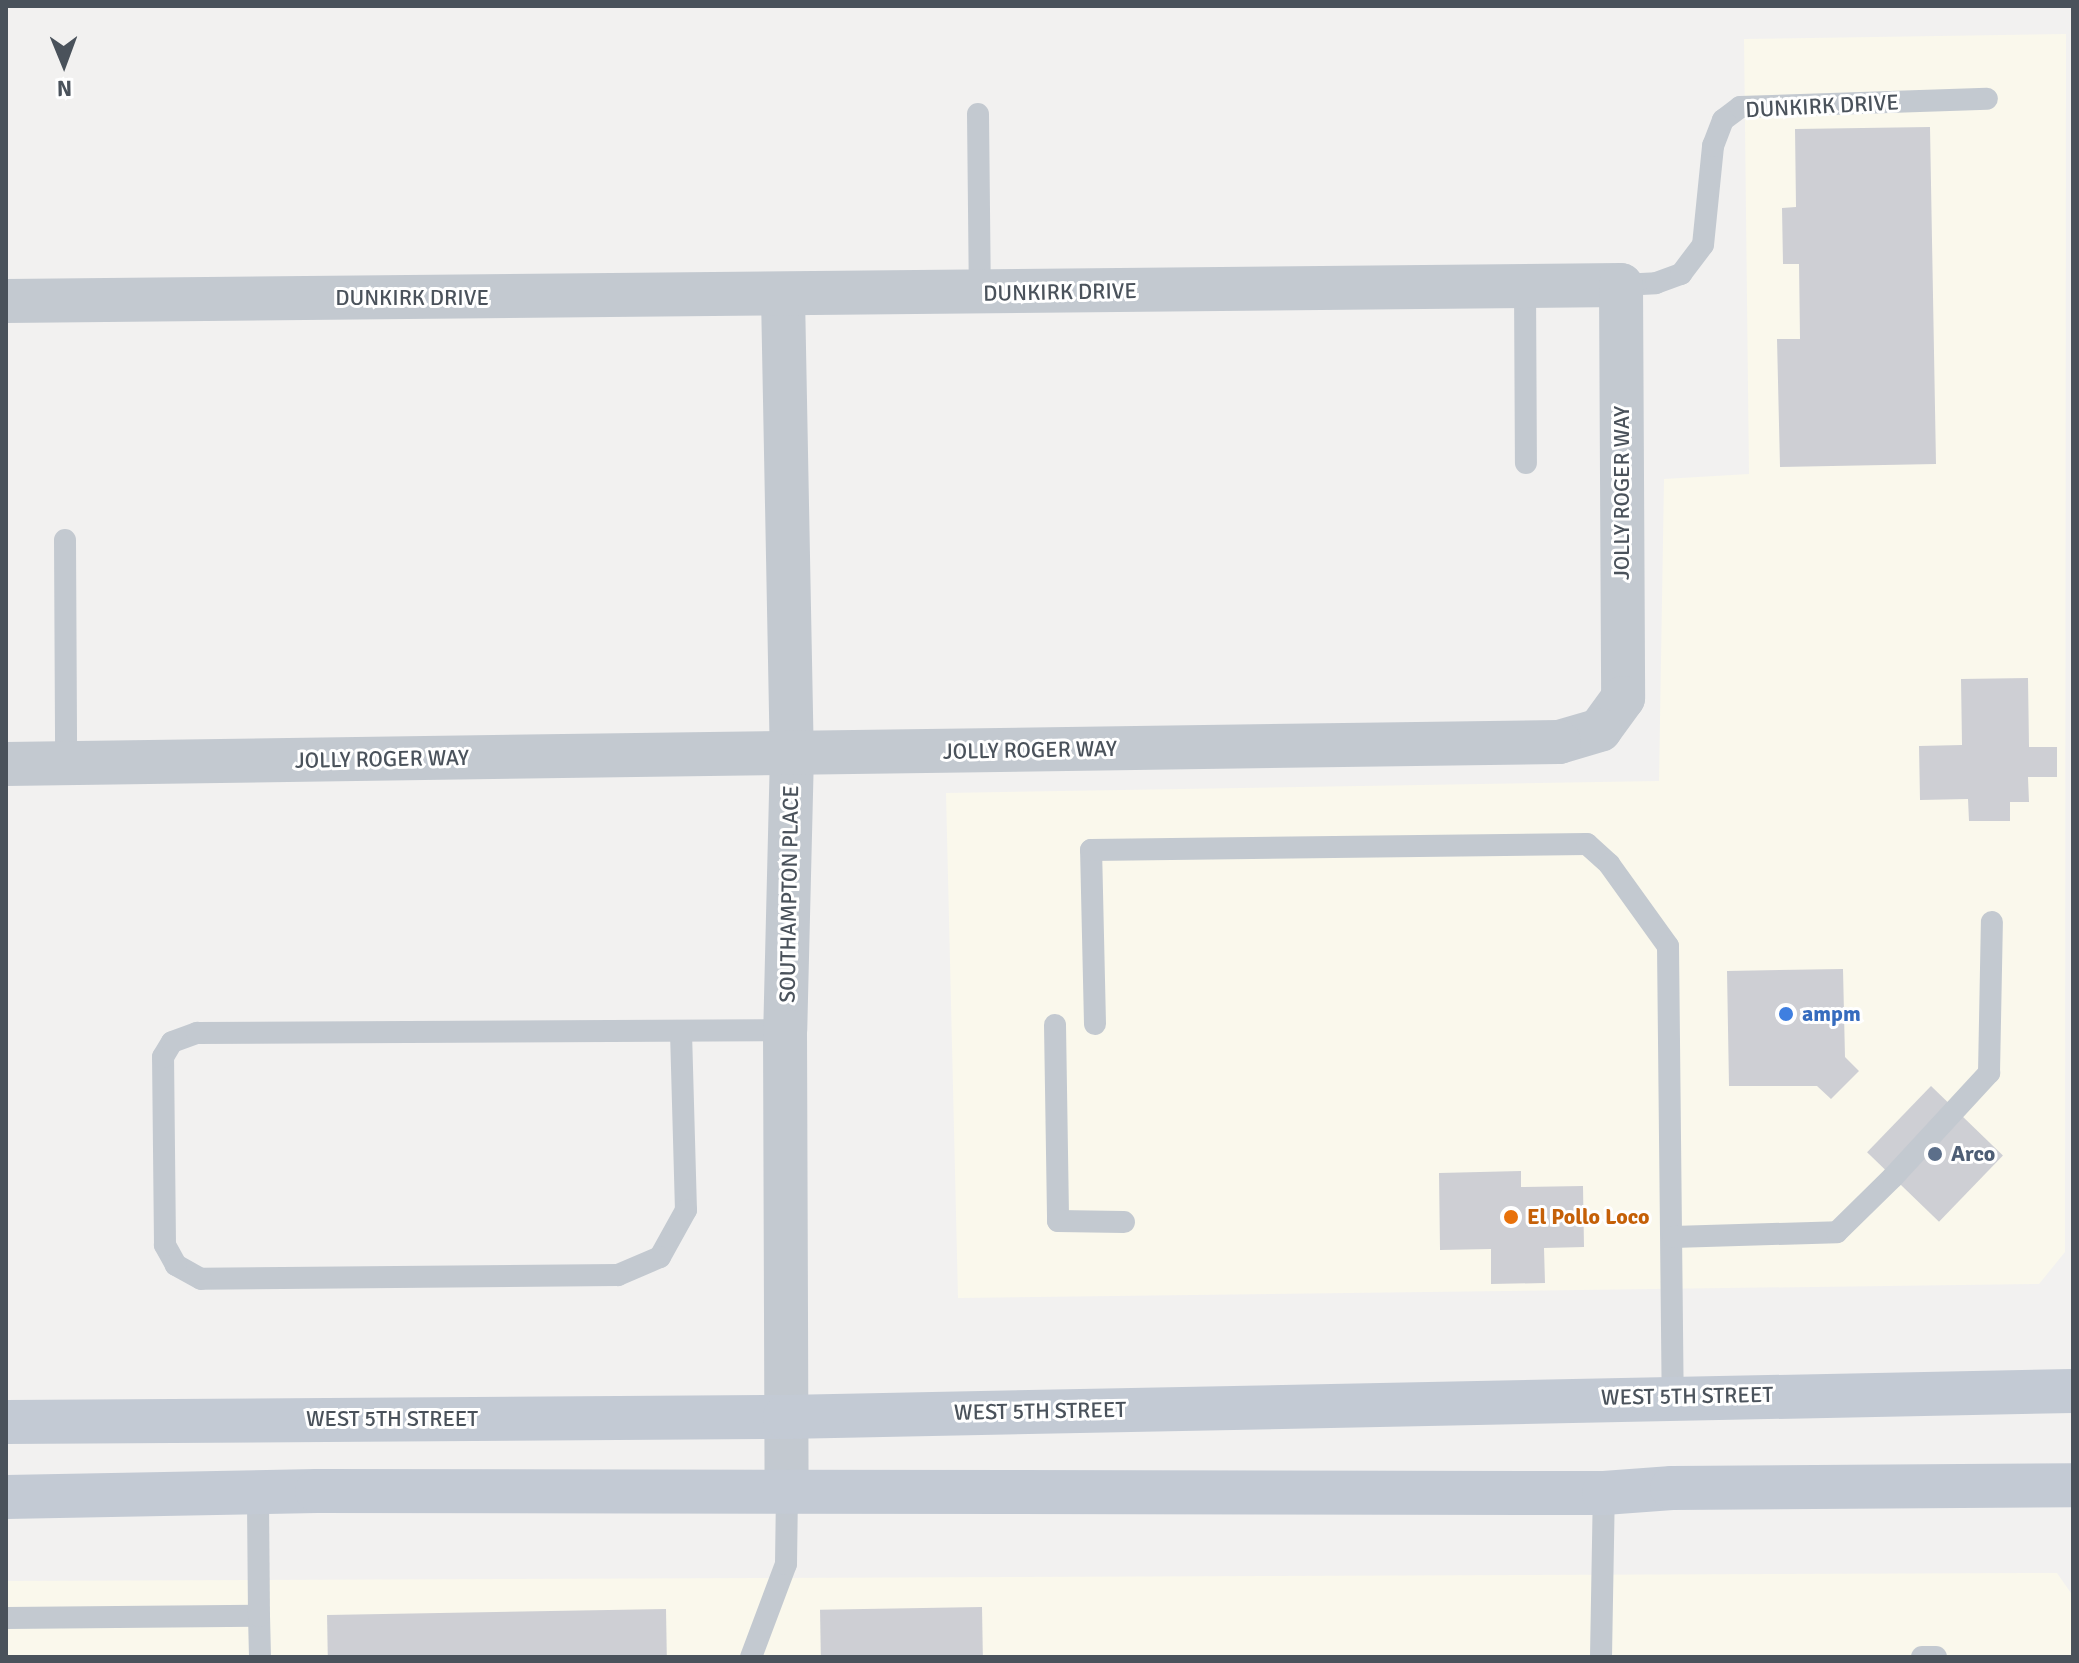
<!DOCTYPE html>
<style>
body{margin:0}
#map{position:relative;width:2079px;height:1663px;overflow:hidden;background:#f2f1f0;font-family:Signika,sans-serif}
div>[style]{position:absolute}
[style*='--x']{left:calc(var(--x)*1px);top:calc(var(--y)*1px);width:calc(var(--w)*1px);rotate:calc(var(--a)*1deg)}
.commercial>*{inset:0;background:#faf8ec}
.building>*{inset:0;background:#cecfd4;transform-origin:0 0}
.service>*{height:22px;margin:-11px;padding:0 11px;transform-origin:11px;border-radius:11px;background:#c3c9d0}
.minor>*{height:44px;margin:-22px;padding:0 22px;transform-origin:22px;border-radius:22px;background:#c3c9d0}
.secondary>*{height:44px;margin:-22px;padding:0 22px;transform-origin:22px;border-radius:22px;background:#c3cad4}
.dots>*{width:22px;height:22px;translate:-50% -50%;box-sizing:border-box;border:4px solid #fff;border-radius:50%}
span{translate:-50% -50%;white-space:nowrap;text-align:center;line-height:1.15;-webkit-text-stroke:6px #fff;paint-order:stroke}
.street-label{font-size:22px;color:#4a525b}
.shop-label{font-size:22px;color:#366cbe;font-weight:700}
.left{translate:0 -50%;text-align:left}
.service-label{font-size:22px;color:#4e5e75;font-weight:700}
.food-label{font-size:22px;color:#c56008;font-weight:700}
.frame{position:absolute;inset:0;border:8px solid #4a525b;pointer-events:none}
.north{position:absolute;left:24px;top:24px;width:80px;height:80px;-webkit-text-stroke:6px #fff;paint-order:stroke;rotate:179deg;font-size:22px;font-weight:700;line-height:32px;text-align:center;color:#4a525b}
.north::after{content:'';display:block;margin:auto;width:28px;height:36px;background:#4a525b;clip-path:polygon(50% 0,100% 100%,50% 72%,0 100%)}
</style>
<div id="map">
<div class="commercial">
<div style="clip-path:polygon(2066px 34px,2065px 1252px,2039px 1284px,958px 1298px,946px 793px,1659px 781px,1664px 479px,1749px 474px,1744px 39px)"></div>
<div style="clip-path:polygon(2057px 1573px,2073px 1596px,2073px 1657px,6px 1657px,6px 1581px)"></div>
</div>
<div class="building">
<div style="clip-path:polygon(1930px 127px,1936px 464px,1780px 467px,1777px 339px,1800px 339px,1799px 264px,1783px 264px,1782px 208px,1796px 207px,1795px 129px)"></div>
<div style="clip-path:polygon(2028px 678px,2029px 747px,2057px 747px,2057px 777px,2028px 777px,2029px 802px,2010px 802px,2010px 821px,1969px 821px,1968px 799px,1920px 800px,1919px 746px,1962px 745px,1961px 679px)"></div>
<div style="clip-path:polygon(1843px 969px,1845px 1057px,1859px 1071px,1831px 1099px,1817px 1086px,1729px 1086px,1727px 971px)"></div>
<div style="left:1931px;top:1086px;width:100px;height:92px;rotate:44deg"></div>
<div style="clip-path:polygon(1521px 1171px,1521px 1187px,1583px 1186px,1584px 1247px,1544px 1248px,1545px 1283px,1491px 1284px,1491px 1249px,1440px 1250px,1439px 1173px)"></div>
<div style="left:982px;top:1607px;width:50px;height:162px;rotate:89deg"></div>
<div style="left:666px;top:1609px;width:48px;height:339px;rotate:89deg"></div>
</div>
<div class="service">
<div style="--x:978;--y:114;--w:179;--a:89.4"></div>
<div style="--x:1621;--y:285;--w:35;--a:-3"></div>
<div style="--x:1656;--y:283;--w:27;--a:-20"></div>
<div style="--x:1681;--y:274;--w:36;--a:-53"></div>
<div style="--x:1703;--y:245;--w:100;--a:-84.2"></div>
<div style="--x:1713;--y:146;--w:28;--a:-69"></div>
<div style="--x:1723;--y:120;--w:21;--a:-37"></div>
<div style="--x:1740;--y:107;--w:247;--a:-1.9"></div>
<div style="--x:1525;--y:286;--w:177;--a:89.7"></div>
<div style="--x:65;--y:540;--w:223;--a:89.7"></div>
<div style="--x:1095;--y:1024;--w:174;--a:-91.3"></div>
<div style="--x:1091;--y:850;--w:496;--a:-0.7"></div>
<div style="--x:1587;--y:844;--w:30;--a:42"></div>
<div style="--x:1609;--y:864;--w:101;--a:54.3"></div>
<div style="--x:1668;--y:946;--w:450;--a:89.4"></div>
<div style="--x:1055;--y:1025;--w:196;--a:89.1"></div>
<div style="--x:1058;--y:1221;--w:66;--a:0.9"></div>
<div style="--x:681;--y:1032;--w:178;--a:88.4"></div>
<div style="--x:686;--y:1210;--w:54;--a:119"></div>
<div style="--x:660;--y:1257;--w:46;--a:156.8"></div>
<div style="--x:618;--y:1275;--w:417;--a:179.5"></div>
<div style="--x:201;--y:1279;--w:29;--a:-151"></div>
<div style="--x:176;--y:1265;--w:23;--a:-119"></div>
<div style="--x:165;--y:1245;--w:188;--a:-90.6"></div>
<div style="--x:163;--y:1057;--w:17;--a:-59"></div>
<div style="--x:172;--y:1042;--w:27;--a:-20"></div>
<div style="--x:197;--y:1033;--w:588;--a:-0.29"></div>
<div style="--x:1673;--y:1237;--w:164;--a:-1.7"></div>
<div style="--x:1837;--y:1232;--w:78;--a:-44.5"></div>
<div style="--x:1893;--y:1177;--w:142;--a:-47.3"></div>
<div style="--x:1989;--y:1073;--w:151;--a:-88.9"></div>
<div style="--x:259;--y:1616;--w:41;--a:88.6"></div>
<div style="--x:6;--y:1618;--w:253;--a:-0.5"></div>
<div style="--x:259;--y:1616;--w:124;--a:-90.5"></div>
<div style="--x:751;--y:1657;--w:99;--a:-69.4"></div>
<div style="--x:786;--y:1564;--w:72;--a:-89.2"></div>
<div style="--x:1601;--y:1657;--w:164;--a:-89"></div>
<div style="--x:1922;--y:1657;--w:14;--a:0"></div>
</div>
<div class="minor">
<div style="--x:783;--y:296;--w:457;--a:88.9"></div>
<div style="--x:792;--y:753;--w:277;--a:91.4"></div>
<div style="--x:785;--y:1030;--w:462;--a:89.8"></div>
<div style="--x:6;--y:301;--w:1615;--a:-0.57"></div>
<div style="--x:1621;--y:285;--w:413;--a:89.7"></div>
<div style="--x:1623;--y:698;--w:39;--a:126"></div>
<div style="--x:1600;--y:730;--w:43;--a:163.7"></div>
<div style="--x:1559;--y:742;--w:1553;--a:179.19"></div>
</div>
<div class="secondary">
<div style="--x:6;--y:1422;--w:779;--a:-0.37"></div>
<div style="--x:785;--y:1417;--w:1288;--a:-1.16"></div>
<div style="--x:6;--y:1497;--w:311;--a:-1.1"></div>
<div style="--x:317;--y:1491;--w:1287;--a:0.09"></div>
<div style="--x:1604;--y:1493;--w:68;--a:-4.2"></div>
<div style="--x:1672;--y:1488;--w:401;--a:-0.4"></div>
</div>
<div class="dots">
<div style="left:1786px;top:1014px;background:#3f7fe0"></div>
<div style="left:1935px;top:1154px;background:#5c6f8a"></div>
<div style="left:1511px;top:1217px;background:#e8710a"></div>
</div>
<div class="street-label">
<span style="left:1822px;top:106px;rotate:-3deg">DUNKIRK DRIVE</span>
<span style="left:1060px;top:292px;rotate:-1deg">DUNKIRK DRIVE</span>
<span style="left:412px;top:298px">DUNKIRK DRIVE</span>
<span style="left:1622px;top:493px;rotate:-90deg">JOLLY ROGER WAY</span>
<span style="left:1030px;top:750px;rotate:-1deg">JOLLY ROGER WAY</span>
<span style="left:382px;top:759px;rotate:-1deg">JOLLY ROGER WAY</span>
<span style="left:789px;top:894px;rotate:-89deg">SOUTHAMPTON PLACE</span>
<span style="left:1687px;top:1396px;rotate:-1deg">WEST 5TH STREET</span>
<span style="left:1040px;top:1411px;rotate:-1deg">WEST 5TH STREET</span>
<span style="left:392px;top:1419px">WEST 5TH STREET</span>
</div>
<div class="shop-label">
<span class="left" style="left:1802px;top:1014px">ampm</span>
</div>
<div class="service-label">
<span class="left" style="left:1951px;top:1154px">Arco</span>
</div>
<div class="food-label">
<span class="left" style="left:1527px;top:1217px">El Pollo Loco</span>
</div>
<div class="frame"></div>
<div class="north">N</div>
</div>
